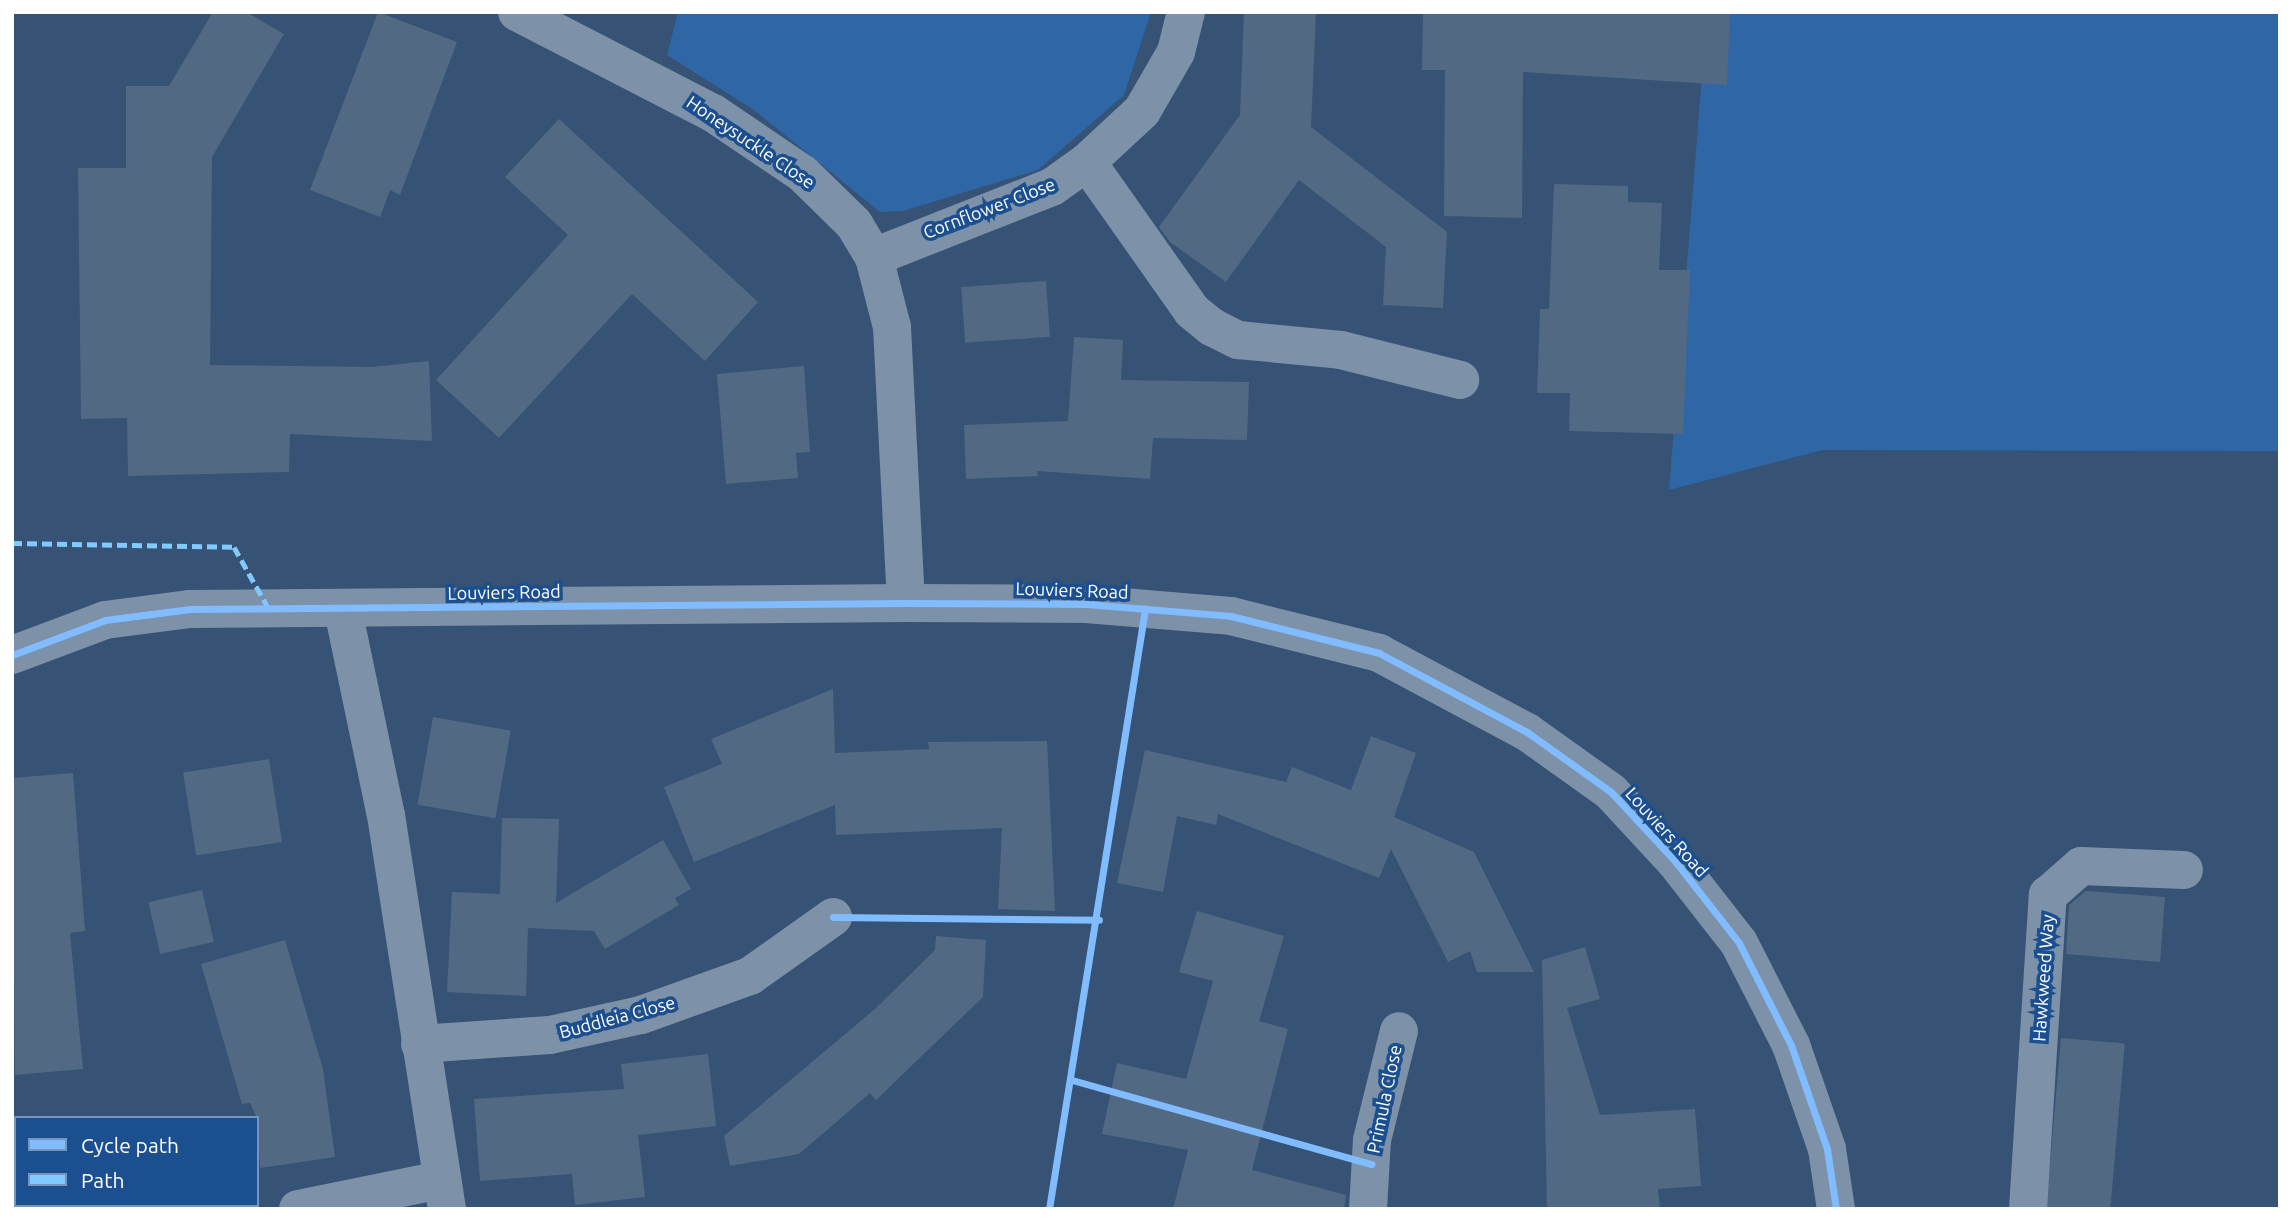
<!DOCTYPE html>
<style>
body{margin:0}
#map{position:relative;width:2292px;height:1221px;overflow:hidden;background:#365274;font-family:Ubuntu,sans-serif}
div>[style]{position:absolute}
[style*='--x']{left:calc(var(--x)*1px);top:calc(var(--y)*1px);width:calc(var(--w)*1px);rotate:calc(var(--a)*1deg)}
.green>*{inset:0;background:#2f66a5}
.building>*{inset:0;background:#526984;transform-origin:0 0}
.street>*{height:38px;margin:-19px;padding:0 19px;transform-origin:19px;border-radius:19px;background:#7d92a8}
.quiet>*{height:5px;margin-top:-2.5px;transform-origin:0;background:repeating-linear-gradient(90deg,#80caff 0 10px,transparent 0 15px)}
.cycleway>*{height:7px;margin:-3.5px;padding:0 3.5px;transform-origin:3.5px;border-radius:3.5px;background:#80bcff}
span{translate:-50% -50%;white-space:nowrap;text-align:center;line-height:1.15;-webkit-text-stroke:7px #1b4f8f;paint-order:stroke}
.street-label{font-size:18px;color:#fff}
.frame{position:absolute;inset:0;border:14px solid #fff;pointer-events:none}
.legend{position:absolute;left:14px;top:1116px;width:245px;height:91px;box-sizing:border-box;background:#1b4f8f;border:2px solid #7695bc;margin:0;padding:9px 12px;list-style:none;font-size:21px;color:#fff}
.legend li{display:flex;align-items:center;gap:14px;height:35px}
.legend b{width:35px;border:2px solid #7695bc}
</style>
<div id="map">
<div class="green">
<div style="clip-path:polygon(678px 12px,1151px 12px,1124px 95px,1038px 170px,903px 211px,880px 212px,754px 110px,667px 55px)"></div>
<div style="clip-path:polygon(1707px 12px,2280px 12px,2280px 451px,1822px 450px,1669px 490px)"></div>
<div style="clip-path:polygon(13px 1145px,16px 1205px,153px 1209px,12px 1209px)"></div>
</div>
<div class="building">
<div style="clip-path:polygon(213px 12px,246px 12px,284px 34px,212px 157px,210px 365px,371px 367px,429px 361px,432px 441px,290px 434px,289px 472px,128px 476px,127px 418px,81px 419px,78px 168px,126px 168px,126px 86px,169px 86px)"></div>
<div style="clip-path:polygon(378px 12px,457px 42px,400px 195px,390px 190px,380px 217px,310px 190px)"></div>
<div style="clip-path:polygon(1244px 12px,1316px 12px,1311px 127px,1447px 232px,1443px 308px,1383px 305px,1386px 247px,1299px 180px,1226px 282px,1170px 242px,1159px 227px,1240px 115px)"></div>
<div style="clip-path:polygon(1423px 12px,1730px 12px,1727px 85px,1523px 72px,1522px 218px,1444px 216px,1445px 70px,1422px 70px)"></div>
<div style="clip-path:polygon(559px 119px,758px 302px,705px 361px,632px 294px,499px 438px,436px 380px,568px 235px,505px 177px)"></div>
<div style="clip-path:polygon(1554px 184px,1628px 186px,1628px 202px,1662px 203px,1659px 270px,1690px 270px,1683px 434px,1569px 431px,1570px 393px,1537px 393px,1540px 309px,1549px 309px)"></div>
<div style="left:1046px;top:281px;width:56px;height:85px;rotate:86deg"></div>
<div style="clip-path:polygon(1074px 337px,1123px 340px,1121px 380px,1249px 382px,1247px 440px,1153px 438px,1150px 479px,1037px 471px,1038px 476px,966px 479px,964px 425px,1068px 421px)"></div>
<div style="clip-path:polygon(804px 366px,810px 452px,796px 453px,798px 478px,726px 484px,717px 374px)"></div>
<div style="clip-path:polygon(833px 689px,835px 753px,929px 749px,928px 742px,1047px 741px,1055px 911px,998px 909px,1002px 828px,836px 835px,835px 805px,694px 862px,664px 787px,722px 764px,711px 739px)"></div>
<div style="left:433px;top:717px;width:79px;height:89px;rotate:10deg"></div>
<div style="clip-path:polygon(1371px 736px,1416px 753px,1394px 817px,1474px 852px,1534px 972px,1477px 972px,1470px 951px,1448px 962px,1391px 849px,1379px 878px,1218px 814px,1216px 825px,1177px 816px,1163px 892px,1117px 883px,1145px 750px,1286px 782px,1292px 767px,1351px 790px)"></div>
<div style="left:269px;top:759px;width:84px;height:87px;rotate:81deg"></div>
<div style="clip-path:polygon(73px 773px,85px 931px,70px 933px,83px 1069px,15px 1075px,12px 778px)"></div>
<div style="clip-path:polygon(502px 818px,559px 819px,556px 903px,663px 840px,691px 889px,675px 898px,679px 905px,605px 949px,594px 931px,528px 928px,526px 996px,447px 992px,452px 892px,500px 894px)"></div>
<div style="left:202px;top:890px;width:53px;height:55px;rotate:77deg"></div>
<div style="clip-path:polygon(2086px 891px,2165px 897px,2160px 962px,2066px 954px,2069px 905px)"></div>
<div style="clip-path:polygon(1197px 911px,1284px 936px,1259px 1021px,1288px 1029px,1252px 1170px,1346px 1195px,1344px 1209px,1173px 1209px,1188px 1150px,1102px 1134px,1117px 1063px,1186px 1079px,1213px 981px,1179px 972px)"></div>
<div style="clip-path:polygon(936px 936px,986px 940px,983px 997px,876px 1100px,870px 1093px,799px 1154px,730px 1166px,724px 1136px,875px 1009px,935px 950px)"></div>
<div style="clip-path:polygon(285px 940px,323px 1069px,335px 1157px,260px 1168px,257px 1118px,250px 1103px,242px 1104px,201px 964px)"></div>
<div style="clip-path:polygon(1585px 947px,1600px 999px,1567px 1008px,1600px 1115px,1695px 1109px,1701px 1186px,1658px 1189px,1660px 1209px,1547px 1209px,1542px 960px)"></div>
<div style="left:2061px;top:1038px;width:64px;height:171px;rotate:5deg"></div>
<div style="clip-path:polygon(708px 1054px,716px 1126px,638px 1135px,645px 1197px,575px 1205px,572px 1174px,480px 1181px,474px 1099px,624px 1089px,621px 1064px)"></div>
</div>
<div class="street">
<div style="--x:517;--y:12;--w:220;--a:27.3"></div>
<div style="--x:713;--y:113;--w:109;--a:34.1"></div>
<div style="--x:803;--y:174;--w:71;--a:44.4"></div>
<div style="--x:854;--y:224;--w:39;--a:59"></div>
<div style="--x:874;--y:257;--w:72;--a:75.6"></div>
<div style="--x:892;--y:327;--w:276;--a:87.1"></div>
<div style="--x:1087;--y:162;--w:182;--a:54.8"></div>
<div style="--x:1192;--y:311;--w:26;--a:39"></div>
<div style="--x:1212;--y:327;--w:29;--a:27"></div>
<div style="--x:1238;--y:340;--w:103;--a:5.5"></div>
<div style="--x:1341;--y:350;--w:123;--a:14.1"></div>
<div style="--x:874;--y:257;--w:191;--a:-21.5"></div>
<div style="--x:1052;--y:187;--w:43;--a:-35.5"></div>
<div style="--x:1087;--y:162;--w:75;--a:-42.8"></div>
<div style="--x:1142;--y:111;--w:68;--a:-60"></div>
<div style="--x:1176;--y:52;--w:41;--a:-76"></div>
<div style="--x:343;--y:610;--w:209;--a:78.2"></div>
<div style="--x:386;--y:815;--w:399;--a:81.2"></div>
<div style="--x:12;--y:655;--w:99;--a:-20.6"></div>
<div style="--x:105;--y:620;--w:86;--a:-7.4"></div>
<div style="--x:190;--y:609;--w:716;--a:-0.48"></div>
<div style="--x:906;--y:603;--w:180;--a:0.3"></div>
<div style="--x:1086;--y:604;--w:145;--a:4.7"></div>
<div style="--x:1231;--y:616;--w:153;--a:14"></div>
<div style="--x:1379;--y:653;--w:168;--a:28.1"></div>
<div style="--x:1527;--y:732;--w:103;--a:35.5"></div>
<div style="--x:1611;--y:792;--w:94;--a:47.2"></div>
<div style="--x:1675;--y:861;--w:104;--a:52"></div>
<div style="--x:1739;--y:943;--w:114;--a:63"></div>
<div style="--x:1791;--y:1045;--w:110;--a:70.9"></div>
<div style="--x:1827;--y:1149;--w:61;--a:81.5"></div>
<div style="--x:420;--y:1044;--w:130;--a:-4"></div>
<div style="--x:550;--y:1035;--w:93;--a:-12.4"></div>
<div style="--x:641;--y:1015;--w:116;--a:-19.7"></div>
<div style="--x:750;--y:976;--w:102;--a:-35.4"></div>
<div style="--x:298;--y:1209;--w:145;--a:-11.5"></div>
<div style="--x:1368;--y:1209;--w:69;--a:-86.7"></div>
<div style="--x:1372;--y:1140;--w:112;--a:-76.1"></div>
<div style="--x:2028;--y:1209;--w:315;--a:-86.4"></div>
<div style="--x:2048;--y:895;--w:44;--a:-41.3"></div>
<div style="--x:2081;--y:866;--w:103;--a:2.2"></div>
</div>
<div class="quiet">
<div style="--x:12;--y:543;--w:222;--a:1"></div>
<div style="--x:234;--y:547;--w:71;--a:60.6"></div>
</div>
<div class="cycleway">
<div style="--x:12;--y:655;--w:99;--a:-20.6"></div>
<div style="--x:105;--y:620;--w:86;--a:-7.4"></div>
<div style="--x:190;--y:609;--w:716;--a:-0.48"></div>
<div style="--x:906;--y:603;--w:180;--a:0.3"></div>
<div style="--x:1086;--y:604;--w:145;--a:4.7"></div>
<div style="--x:1231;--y:616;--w:153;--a:14"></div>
<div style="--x:1379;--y:653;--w:168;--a:28.1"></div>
<div style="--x:1527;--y:732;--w:103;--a:35.5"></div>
<div style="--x:1611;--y:792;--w:94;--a:47.2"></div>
<div style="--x:1675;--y:861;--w:104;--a:52"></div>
<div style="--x:1739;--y:943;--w:114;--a:63"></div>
<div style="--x:1791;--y:1045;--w:110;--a:70.9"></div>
<div style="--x:1827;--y:1149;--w:61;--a:81.5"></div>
<div style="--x:833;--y:917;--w:266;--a:0.6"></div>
<div style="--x:1072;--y:1080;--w:311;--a:15.7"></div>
<div style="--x:1049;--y:1209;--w:608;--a:-80.91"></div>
</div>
<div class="street-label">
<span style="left:751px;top:142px;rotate:34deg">Honeysuckle Close</span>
<span style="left:989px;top:208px;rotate:-21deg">Cornflower Close</span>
<span style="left:1072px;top:590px;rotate:2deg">Louviers Road</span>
<span style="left:504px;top:592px;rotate:-1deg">Louviers Road</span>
<span style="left:1667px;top:832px;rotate:48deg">Louviers Road</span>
<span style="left:2043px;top:978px;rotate:-86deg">Hawkweed Way</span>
<span style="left:617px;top:1017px;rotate:-15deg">Buddleia Close</span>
<span style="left:1384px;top:1099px;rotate:-78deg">Primula Close</span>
</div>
<div class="frame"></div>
<ul class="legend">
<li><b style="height:9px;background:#80bcff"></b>Cycle path</li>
<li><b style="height:9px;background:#80caff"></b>Path</li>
</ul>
</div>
